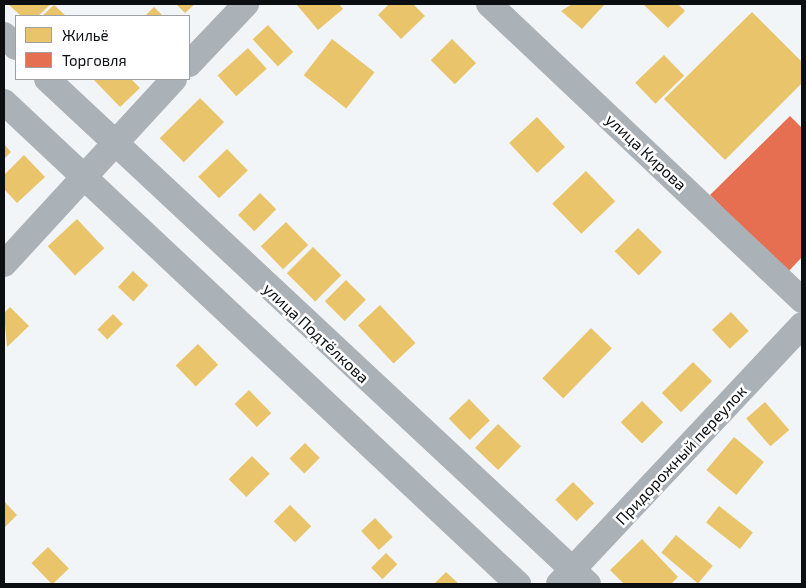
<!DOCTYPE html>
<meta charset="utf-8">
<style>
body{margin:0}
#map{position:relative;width:806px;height:588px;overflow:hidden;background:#f2f5f8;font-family:"Exo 2",sans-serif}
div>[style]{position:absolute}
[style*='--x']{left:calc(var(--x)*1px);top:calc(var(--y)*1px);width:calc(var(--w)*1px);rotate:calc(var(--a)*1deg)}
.homes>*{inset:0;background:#e9c46a;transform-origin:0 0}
.shops>*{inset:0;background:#e76f51}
.minor>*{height:26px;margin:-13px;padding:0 13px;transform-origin:13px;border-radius:13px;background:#aab1b7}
span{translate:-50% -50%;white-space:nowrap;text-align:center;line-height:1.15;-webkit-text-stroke:5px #fff;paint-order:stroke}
.street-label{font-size:16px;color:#0c0f11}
.frame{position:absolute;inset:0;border:5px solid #0c0f11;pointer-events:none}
.legend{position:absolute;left:15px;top:15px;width:175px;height:65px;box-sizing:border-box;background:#fff;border:1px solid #9e9fa0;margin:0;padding:6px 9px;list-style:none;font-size:15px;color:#0c0f11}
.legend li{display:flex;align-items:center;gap:10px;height:25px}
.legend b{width:25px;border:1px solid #9e9fa0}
</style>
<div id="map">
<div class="homes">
<div style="clip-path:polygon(8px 4px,51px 4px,38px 16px,21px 16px)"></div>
<div style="clip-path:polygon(176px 4px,195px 4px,185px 13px)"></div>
<div style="clip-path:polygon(296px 4px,339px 4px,343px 9px,318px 30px)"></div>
<div style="clip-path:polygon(389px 4px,413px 4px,425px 16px,401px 39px,378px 15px)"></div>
<div style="clip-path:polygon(572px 4px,602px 4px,604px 5px,582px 29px,561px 11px)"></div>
<div style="clip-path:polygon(643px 4px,678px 4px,685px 11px,668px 28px)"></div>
<div style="clip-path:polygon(54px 5px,66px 16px,42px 16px)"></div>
<div style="clip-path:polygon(154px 7px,163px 16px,145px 16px)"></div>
<div style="clip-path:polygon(752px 12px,802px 62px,802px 83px,725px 160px,664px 99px)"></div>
<div style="left:268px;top:25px;width:37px;height:21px;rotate:47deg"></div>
<div style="left:332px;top:39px;width:54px;height:46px;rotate:38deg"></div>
<div style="left:452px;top:39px;width:34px;height:30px;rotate:45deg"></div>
<div style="left:248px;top:48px;width:28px;height:41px;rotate:48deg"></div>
<div style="left:664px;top:55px;width:29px;height:40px;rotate:46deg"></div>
<div style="clip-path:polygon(93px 79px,131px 79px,140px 88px,120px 107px)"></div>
<div style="left:200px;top:98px;width:34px;height:57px;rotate:45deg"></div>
<div style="left:537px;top:117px;width:41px;height:38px;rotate:47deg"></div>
<div style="clip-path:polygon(4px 144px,11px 152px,4px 159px)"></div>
<div style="left:227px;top:149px;width:30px;height:40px;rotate:46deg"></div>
<div style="clip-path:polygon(24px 155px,45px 177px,17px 203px,4px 189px,4px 175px)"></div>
<div style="left:586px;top:171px;width:42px;height:47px;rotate:46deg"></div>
<div style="left:260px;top:193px;width:23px;height:31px;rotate:45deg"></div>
<div style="left:77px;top:219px;width:40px;height:40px;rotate:47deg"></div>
<div style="left:286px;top:222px;width:32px;height:35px;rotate:46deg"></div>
<div style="left:638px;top:228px;width:34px;height:33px;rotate:45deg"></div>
<div style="left:313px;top:247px;width:40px;height:37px;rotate:45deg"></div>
<div style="left:133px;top:271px;width:21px;height:22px;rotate:43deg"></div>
<div style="left:346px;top:280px;width:28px;height:30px;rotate:45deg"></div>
<div style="left:380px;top:305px;width:52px;height:30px;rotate:47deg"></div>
<div style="clip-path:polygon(10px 307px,29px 326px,7px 347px,4px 313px)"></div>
<div style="left:731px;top:312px;width:26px;height:26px;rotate:47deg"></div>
<div style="left:113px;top:314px;width:14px;height:22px;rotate:45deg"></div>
<div style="left:591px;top:328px;width:29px;height:70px;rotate:44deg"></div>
<div style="left:198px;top:344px;width:29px;height:31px;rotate:46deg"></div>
<div style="left:693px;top:362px;width:27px;height:44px;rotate:45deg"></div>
<div style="left:249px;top:390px;width:32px;height:20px;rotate:46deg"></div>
<div style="left:469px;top:399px;width:30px;height:28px;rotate:46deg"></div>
<div style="left:642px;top:401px;width:30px;height:30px;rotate:45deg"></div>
<div style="left:765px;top:402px;width:37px;height:25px;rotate:49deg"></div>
<div style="left:498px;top:424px;width:32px;height:33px;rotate:44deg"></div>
<div style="left:734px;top:437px;width:39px;height:43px;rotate:40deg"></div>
<div style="left:305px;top:443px;width:21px;height:22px;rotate:45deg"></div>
<div style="left:252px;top:456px;width:25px;height:33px;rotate:45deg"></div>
<div style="left:573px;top:482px;width:30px;height:25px;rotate:45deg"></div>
<div style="clip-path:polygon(4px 501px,17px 515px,4px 528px)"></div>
<div style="left:290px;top:505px;width:30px;height:23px;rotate:45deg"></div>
<div style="left:719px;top:506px;width:43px;height:21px;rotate:38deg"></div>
<div style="left:375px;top:518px;width:26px;height:19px;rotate:47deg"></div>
<div style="left:676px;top:535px;width:48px;height:23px;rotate:40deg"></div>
<div style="clip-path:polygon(642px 539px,678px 577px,671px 584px,624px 584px,610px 570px)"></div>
<div style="left:48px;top:547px;width:30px;height:23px;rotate:46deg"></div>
<div style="left:386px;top:553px;width:16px;height:21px;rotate:45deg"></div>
<div style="clip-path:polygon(446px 572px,459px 584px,434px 584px)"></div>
</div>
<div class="shops">
<div style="clip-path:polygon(790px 116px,802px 128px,802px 257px,787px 273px,710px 195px)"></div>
</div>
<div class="minor">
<div style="--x:489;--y:4;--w:431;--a:43.4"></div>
<div style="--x:4;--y:35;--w:17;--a:45"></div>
<div style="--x:189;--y:64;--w:83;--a:-46.5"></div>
<div style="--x:47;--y:79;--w:740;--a:43.03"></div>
<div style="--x:4;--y:102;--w:705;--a:43.16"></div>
<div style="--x:4;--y:264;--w:251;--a:-47.4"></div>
<div style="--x:559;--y:584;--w:355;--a:-46.8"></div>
</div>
<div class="street-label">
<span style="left:646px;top:152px;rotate:43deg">улица Кирова</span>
<span style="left:316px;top:333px;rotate:43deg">улица Подтёлкова</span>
<span style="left:681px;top:455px;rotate:-47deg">Придорожный переулок</span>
</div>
<div class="frame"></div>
<ul class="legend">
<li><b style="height:14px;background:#e9c46a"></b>Жильё</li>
<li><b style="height:14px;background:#e76f51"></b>Торговля</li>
</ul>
</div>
